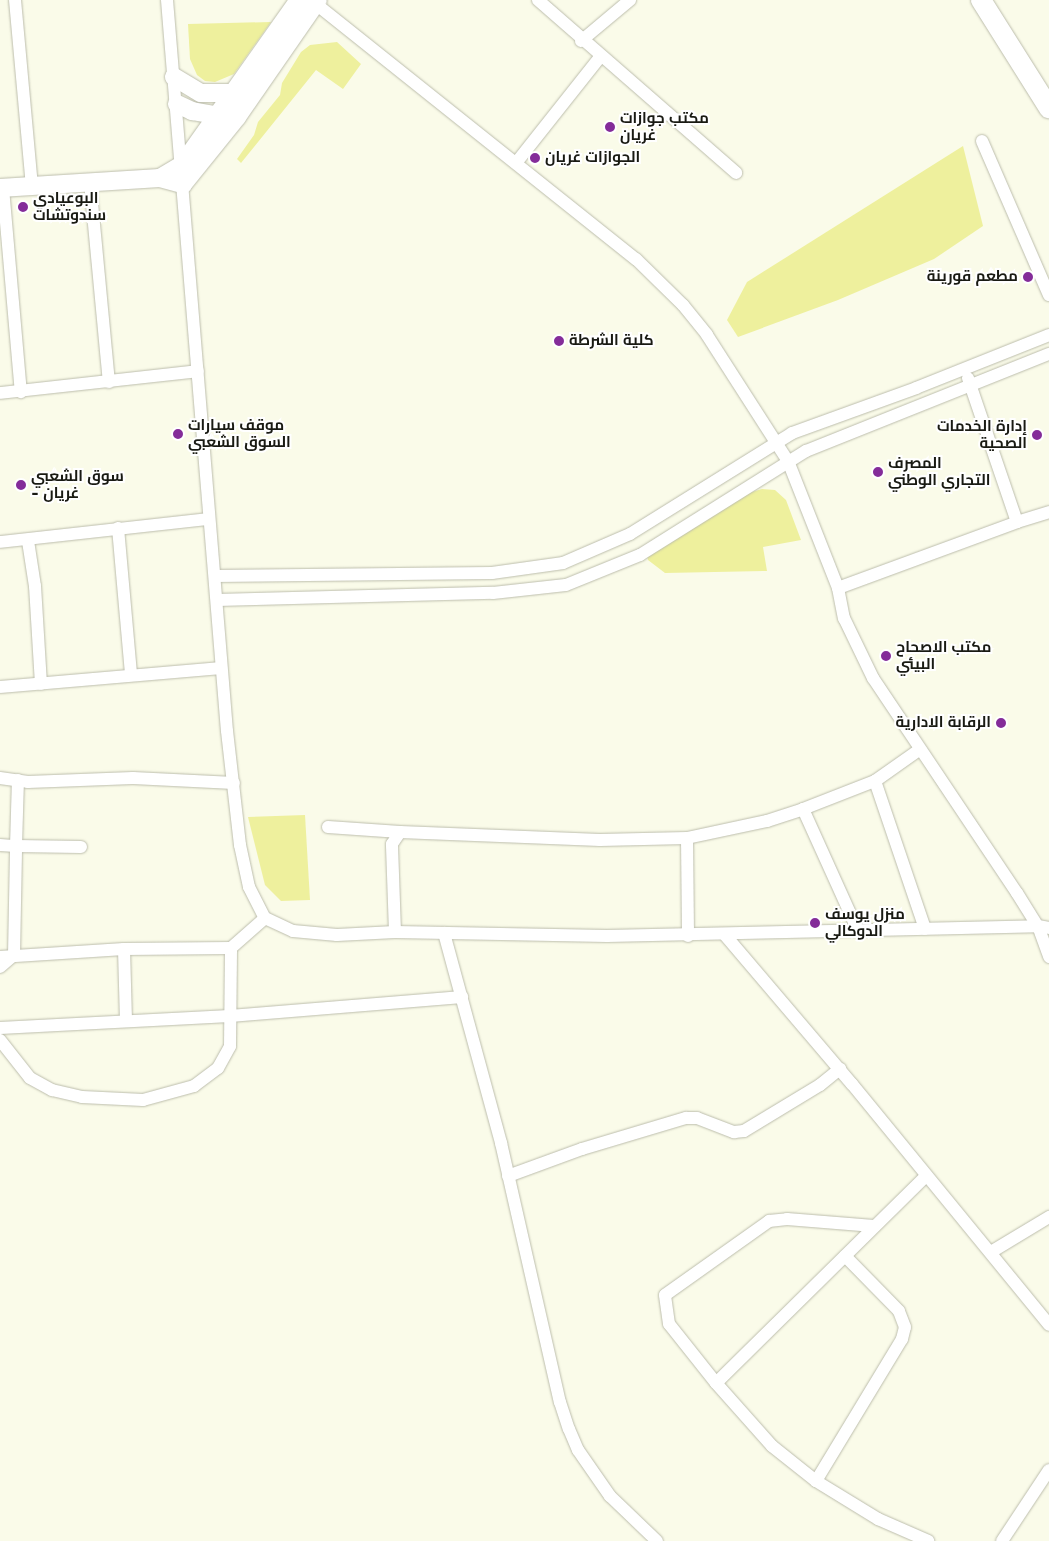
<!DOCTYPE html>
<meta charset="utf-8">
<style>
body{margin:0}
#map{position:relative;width:1049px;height:1541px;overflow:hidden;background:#fafbe9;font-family:"Work Sans",Cairo,sans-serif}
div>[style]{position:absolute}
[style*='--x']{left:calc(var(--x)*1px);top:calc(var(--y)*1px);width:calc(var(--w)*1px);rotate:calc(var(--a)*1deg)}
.green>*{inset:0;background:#eef09d}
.roads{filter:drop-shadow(0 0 1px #bcbdac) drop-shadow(0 0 1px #bcbdac)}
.minor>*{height:12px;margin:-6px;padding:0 6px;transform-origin:6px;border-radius:6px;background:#fff}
.secondary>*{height:18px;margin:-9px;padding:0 9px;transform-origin:9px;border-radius:9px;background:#fff}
.primary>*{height:20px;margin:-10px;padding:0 10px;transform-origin:10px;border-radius:10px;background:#fff}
.dots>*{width:14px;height:14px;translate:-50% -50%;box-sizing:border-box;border:2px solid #fff;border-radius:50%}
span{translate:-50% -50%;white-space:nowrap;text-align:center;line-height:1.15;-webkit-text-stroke:4px #fff;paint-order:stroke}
.poi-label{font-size:15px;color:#191a13;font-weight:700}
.left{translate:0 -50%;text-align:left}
.right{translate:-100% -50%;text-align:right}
</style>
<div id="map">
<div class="green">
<div style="clip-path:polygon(271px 22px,234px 74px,215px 82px,205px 81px,197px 75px,190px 59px,188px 24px)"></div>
<div style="clip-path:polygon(337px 42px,361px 64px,343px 89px,316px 70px,241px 163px,237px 159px,254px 135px,258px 122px,280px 95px,282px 83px,301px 52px,310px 45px)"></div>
<div style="clip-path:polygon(963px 146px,983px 226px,934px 259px,838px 300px,738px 337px,727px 320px,747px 282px)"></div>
<div style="clip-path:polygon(762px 489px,775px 490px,786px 500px,801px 540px,763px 547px,767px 571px,665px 573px,648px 560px,647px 556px,745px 494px)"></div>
<div style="clip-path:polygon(305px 815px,310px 900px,281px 901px,265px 885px,248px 817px)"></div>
</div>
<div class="roads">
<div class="minor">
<div style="--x:15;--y:0;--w:187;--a:84.8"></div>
<div style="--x:167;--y:0;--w:733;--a:85.31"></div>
<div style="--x:227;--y:731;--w:115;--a:83.5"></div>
<div style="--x:240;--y:845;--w:43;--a:77.9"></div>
<div style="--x:249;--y:887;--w:35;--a:63"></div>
<div style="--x:265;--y:918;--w:31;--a:25"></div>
<div style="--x:293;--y:931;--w:44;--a:5.2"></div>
<div style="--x:337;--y:935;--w:58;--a:-3"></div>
<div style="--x:395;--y:932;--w:212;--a:1.1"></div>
<div style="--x:607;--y:936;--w:431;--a:-1.3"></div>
<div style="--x:1038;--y:926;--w:11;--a:10"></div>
<div style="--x:311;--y:0;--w:416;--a:38.6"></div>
<div style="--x:636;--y:259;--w:66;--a:44.4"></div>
<div style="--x:683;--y:305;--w:38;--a:51"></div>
<div style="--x:707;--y:335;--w:150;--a:57.3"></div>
<div style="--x:788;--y:461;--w:136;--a:68.5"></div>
<div style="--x:838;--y:588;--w:31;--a:79"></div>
<div style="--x:844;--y:618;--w:67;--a:64.2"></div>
<div style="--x:873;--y:678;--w:259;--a:56.2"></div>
<div style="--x:1017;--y:893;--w:39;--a:58"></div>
<div style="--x:1038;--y:926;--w:33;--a:70"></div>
<div style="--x:538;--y:0;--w:263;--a:41.1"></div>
<div style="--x:581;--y:41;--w:64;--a:-39.9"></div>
<div style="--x:982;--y:141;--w:168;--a:66.5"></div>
<div style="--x:516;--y:163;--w:135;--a:-51.6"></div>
<div style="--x:90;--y:182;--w:201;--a:84.6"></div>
<div style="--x:3;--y:188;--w:205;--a:85"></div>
<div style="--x:0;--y:393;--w:199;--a:-6.3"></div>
<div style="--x:1017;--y:522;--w:34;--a:-17"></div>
<div style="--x:118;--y:528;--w:147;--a:84.9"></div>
<div style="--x:28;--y:541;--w:46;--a:81.2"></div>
<div style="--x:35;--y:586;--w:98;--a:86.5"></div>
<div style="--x:0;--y:542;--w:209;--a:-6.3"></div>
<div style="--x:215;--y:576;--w:277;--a:-0.6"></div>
<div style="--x:492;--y:573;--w:72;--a:-8"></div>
<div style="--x:563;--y:563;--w:73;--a:-23.4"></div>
<div style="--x:630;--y:534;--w:191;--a:-31.9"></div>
<div style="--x:792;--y:433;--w:132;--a:-19.9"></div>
<div style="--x:916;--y:388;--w:143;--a:-21.7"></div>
<div style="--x:838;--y:588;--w:191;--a:-20.2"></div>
<div style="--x:1017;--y:522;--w:152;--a:-108.8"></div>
<div style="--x:217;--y:600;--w:276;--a:-1.5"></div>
<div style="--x:493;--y:593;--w:73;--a:-6.3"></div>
<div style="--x:566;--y:585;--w:80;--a:-22.1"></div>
<div style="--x:640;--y:555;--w:196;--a:-32.1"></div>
<div style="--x:806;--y:451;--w:262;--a:-21.8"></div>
<div style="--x:0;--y:687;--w:222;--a:-4.9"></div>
<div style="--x:0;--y:778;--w:28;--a:8"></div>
<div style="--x:28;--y:782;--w:105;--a:-2.2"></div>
<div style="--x:133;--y:778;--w:101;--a:2.8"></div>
<div style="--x:875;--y:781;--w:156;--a:71.3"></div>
<div style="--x:803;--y:809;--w:134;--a:65.7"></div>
<div style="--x:328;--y:827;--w:72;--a:4"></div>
<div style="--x:687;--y:838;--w:98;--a:89.4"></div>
<div style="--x:0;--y:845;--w:16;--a:4"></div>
<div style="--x:16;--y:846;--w:66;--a:-88.3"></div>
<div style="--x:395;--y:932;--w:88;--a:-92"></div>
<div style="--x:392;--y:844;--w:14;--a:-56"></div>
<div style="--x:400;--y:832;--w:200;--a:2.3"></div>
<div style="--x:600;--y:840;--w:87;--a:-1.3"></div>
<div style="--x:687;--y:838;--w:82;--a:-12"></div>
<div style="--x:767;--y:821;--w:38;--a:-18"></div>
<div style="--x:803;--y:809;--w:77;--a:-21.3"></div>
<div style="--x:875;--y:781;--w:54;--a:-35.2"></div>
<div style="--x:444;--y:933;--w:218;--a:74.8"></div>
<div style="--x:501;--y:1143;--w:266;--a:77.2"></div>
<div style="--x:560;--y:1402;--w:28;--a:72"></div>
<div style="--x:569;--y:1429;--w:23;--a:67"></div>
<div style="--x:578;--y:1450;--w:56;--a:55.2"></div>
<div style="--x:610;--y:1496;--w:65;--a:43.8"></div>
<div style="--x:725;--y:935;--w:196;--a:49.6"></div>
<div style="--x:852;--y:1084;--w:311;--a:50.7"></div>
<div style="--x:124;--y:949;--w:72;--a:88.4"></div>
<div style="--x:0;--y:957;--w:124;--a:-3.7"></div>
<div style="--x:124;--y:949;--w:107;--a:-0.5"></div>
<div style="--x:231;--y:948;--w:45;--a:-41.4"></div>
<div style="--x:0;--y:967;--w:18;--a:-41"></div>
<div style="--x:14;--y:955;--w:109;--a:-88.9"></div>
<div style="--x:16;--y:846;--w:65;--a:0.9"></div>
<div style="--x:0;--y:1028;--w:230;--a:-3"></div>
<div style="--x:230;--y:1016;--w:233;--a:-4.7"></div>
<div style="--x:0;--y:1040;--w:48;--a:51.7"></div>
<div style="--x:30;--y:1078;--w:25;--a:29"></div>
<div style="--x:52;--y:1090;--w:31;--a:13"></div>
<div style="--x:82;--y:1097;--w:61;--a:2.8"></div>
<div style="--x:143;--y:1100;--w:53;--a:-15.4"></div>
<div style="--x:194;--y:1086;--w:30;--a:-37"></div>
<div style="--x:218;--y:1068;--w:25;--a:-61"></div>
<div style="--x:230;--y:1046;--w:98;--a:-89.4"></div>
<div style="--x:508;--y:1176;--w:79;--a:-20"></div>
<div style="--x:582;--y:1149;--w:109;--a:-16.6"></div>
<div style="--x:686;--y:1118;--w:11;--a:0"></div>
<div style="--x:697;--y:1118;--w:40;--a:21"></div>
<div style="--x:734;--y:1132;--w:10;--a:-6"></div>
<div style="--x:744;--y:1131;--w:89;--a:-31.2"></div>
<div style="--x:820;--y:1085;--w:26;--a:-39"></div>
<div style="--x:926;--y:1176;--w:295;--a:135.4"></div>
<div style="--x:716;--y:1383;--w:84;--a:48.4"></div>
<div style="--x:772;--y:1446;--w:56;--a:38.5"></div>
<div style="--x:816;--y:1481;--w:73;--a:31.5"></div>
<div style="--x:878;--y:1519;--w:55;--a:23.7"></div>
<div style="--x:991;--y:1252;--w:68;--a:-31.1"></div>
<div style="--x:716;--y:1383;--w:75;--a:-128.5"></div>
<div style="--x:669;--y:1324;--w:29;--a:-98"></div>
<div style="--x:665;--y:1295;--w:128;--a:-35.4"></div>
<div style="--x:769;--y:1221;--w:18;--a:-6"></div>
<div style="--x:787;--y:1219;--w:87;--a:4.6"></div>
<div style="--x:816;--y:1481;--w:166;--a:-58.8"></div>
<div style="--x:902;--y:1339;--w:12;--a:-76"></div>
<div style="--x:905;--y:1327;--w:17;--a:-111"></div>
<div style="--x:899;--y:1311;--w:77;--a:-134.5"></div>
<div style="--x:1002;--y:1541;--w:85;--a:-56.5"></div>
</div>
<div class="secondary">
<div style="--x:174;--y:77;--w:31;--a:31"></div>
<div style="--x:201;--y:93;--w:32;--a:0"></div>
<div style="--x:177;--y:104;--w:17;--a:25"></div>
<div style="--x:192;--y:111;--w:36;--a:10"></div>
<div style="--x:160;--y:178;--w:26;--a:-31"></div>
<div style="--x:182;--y:165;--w:202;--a:-54.7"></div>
<div style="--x:0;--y:188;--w:160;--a:-3.6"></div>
<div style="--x:160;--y:178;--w:24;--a:15"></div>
<div style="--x:183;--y:184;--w:86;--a:-51.1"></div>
<div style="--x:237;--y:117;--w:142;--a:-55.3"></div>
</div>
<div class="primary">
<div style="--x:981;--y:0;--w:128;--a:57.8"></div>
</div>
</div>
<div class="dots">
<div style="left:610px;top:127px;background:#842c99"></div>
<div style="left:535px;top:158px;background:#842c99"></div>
<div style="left:23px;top:207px;background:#842c99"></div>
<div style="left:1028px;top:277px;background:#842c99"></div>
<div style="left:559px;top:341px;background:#842c99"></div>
<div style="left:178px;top:434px;background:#842c99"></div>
<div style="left:1037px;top:435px;background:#842c99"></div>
<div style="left:878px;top:472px;background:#842c99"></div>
<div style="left:21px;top:485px;background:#842c99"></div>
<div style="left:886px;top:656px;background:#842c99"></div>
<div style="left:1001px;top:723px;background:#842c99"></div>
<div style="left:815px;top:923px;background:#842c99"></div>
</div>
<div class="poi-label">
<span class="left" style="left:620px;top:127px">مكتب جوازات<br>غريان</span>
<span class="left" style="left:545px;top:158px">الجوازات غريان</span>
<span class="left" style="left:33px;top:207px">البوعيادي<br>سندوتشات</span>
<span class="right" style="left:1018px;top:277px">مطعم قورينة</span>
<span class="left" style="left:569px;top:341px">كلية الشرطة</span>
<span class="left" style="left:188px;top:434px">موقف سيارات<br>السوق الشعبي</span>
<span class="right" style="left:1027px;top:435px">إدارة الخدمات<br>الصحية</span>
<span class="left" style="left:888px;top:472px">المصرف<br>التجاري الوطني</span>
<span class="left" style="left:31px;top:485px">سوق الشعبي<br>- غريان</span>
<span class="left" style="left:896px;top:656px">مكتب الاصحاح<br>البيئي</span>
<span class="right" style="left:991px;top:723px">الرقابة الادارية</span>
<span class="left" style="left:825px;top:923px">منزل يوسف<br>الدوكالي</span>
</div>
</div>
